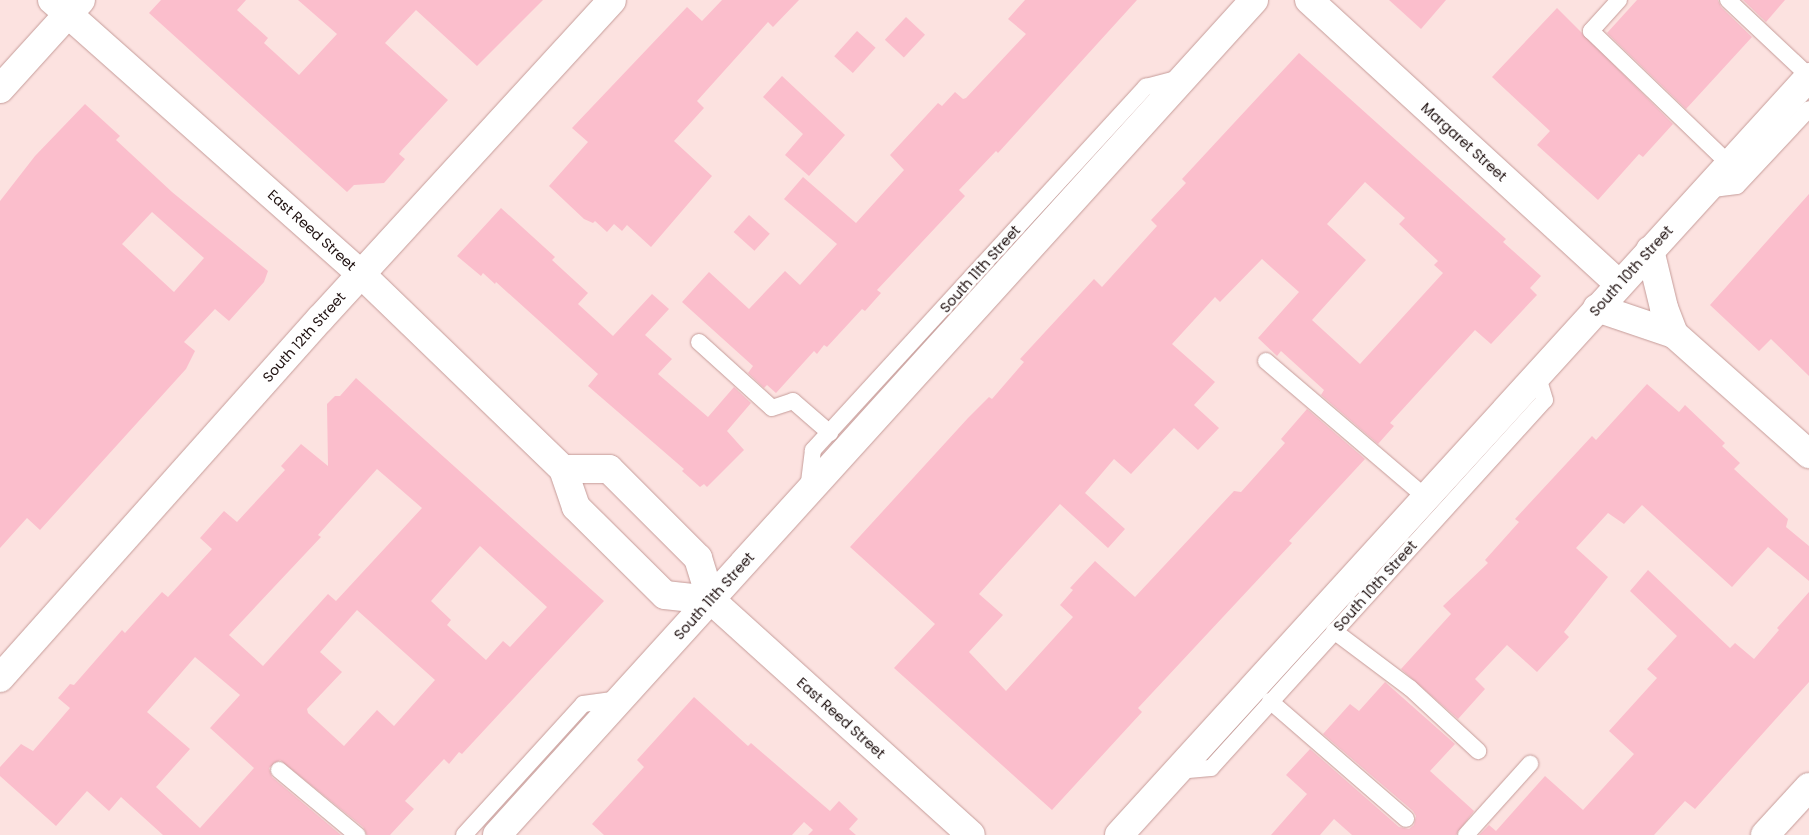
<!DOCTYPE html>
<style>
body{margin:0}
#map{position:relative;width:1809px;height:835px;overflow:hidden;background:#fce2e0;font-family:Poppins,sans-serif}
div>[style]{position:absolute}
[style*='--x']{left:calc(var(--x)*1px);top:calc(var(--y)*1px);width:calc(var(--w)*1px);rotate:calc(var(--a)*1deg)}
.building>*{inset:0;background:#fbbecc;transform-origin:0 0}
.roads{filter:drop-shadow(0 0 1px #c59c99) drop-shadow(0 0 1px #c59c99)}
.lane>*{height:16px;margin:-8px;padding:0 8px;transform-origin:8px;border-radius:8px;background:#fff}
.street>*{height:28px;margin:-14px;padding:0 14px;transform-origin:14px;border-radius:14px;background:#fff}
.secondary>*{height:28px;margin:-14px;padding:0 14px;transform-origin:14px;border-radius:14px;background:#fff}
span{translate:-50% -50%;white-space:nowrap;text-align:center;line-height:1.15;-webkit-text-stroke:5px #fff;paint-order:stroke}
.street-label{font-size:14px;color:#1d0f0e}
</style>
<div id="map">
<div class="building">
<div style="clip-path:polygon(161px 0,246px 0,237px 10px,268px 38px,264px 43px,299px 75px,337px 34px,298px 0,543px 0,477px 66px,416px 10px,385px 43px,448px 100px,402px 150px,399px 154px,405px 159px,384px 183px,354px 185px,347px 192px,149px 13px)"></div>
<div style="clip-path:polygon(722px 0,799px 0,773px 27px,768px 22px,697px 101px,704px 108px,674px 141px,712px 176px,651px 247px,627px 225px,622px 231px,614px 224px,607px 232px,595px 221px,593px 223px,584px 219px,549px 186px,588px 142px,572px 128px,687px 7px,702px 21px)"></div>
<div style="clip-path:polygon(1025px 0,1137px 0,998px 153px,996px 151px,959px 190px,965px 196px,877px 290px,881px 293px,865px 311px,862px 309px,827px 347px,824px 345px,817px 354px,814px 351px,776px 393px,767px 385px,764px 388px,748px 373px,753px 366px,682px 302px,709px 272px,749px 309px,785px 271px,800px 285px,837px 244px,784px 199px,803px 177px,856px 223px,904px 170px,890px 155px,938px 103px,942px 106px,955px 92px,963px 99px,966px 98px,1026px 34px,1008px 19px)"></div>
<div style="clip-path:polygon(1389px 0,1446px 0,1421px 29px)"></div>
<div style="clip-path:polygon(1637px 0,1718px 0,1721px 7px,1752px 37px,1686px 109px,1607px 33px)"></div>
<div style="clip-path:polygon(1743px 0,1785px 0,1766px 22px)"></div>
<div style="clip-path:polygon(1557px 8px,1673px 124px,1643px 157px,1639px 154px,1598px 200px,1537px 145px,1550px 131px,1492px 77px)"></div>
<div style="left:906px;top:17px;width:26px;height:31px;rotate:43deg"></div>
<div style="left:857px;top:31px;width:25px;height:34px;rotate:42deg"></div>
<div style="clip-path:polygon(evenodd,1299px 53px,1506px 239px,1503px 242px,1541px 276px,1530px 288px,1537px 295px,1491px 344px,1475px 330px,1390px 423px,1394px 426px,1378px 444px,1321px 395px,1324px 390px,1281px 351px,1277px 356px,1258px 338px,1299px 292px,1262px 259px,1220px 302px,1215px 297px,1172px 344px,1215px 382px,1194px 405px,1219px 428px,1198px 450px,1174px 428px,1131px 474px,1114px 459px,1085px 493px,1125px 529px,1108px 548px,1060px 504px,979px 594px,1003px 615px,969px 652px,1006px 691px,1073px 617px,1060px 605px,1073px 590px,1070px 588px,1095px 561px,1135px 597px,1234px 491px,1241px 492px,1285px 443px,1281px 439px,1307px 409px,1365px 459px,1289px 541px,1292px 543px,1138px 708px,1142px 712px,1052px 810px,894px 668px,935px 624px,850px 547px,968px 418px,989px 397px,992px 399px,1024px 362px,1020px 359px,1094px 279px,1102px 287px,1157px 226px,1151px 220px,1186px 183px,1182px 179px,1299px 53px,1365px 182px,1405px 218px,1399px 224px,1438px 261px,1434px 265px,1443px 273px,1360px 364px,1312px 320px,1366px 260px,1327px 224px,1365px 182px)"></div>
<div style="clip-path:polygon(782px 76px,845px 135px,809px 176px,785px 155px,803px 134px,763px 97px)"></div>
<div style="clip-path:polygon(evenodd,85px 104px,120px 136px,116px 140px,172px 192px,268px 271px,264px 282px,229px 321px,215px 309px,184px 342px,195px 351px,186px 369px,40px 530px,27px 518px,0 548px,0 201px,35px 156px,85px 104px,152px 212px,204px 258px,174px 292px,122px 244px,152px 212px)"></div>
<div style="clip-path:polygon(1809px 194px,1809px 376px,1771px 339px,1759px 351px,1710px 305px)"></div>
<div style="clip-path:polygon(501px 208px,555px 257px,552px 260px,588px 293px,578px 304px,613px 336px,652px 294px,669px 309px,645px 335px,672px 359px,658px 374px,708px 417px,734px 387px,751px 403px,727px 431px,744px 450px,707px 487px,704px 484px,700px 487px,682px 471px,684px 469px,588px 386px,598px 374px,496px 282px,495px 284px,483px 273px,481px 276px,457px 256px)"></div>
<div style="left:749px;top:215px;width:28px;height:23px;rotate:42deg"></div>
<div style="clip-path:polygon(evenodd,356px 378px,604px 601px,462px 754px,459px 752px,449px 764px,444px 759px,405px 801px,414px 809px,390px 835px,367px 835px,363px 827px,280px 760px,269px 768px,272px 777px,341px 835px,163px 835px,121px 797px,109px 811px,87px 791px,56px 826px,0 776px,0 767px,21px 744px,33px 751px,70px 708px,58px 698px,70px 684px,74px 685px,122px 630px,125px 633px,162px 592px,168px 597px,212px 549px,200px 538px,224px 511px,237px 522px,285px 470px,281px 466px,301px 444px,328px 466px,327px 404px,335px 396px,340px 396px,356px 378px,377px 469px,422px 508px,336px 601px,328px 594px,263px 666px,229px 635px,321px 537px,318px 535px,377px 469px,356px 378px,480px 546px,547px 607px,510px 647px,503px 641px,486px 660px,447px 625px,451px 620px,431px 601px,480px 546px,356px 378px,357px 610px,435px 680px,394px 726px,377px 710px,344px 746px,308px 713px,307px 709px,342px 672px,320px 652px,357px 610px,356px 378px,195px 657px,240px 695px,210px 728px,254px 768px,200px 828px,156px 787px,190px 749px,147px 712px,195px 657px)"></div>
<div style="clip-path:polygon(1647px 384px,1679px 412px,1685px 405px,1725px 443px,1722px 446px,1740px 463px,1734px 469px,1788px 519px,1786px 527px,1809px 546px,1809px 581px,1768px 547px,1732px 587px,1642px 505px,1624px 524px,1608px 513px,1576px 548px,1608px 577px,1564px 632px,1569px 637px,1537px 672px,1507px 645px,1475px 679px,1485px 689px,1458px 719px,1401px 669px,1451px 614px,1443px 606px,1488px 563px,1485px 560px,1519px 522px,1515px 519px,1592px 436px,1596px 440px)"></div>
<div style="clip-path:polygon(1648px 570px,1730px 648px,1735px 643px,1754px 659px,1779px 630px,1777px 628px,1809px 592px,1809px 682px,1695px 809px,1685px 801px,1654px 835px,1479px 835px,1489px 825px,1496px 831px,1545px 776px,1583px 810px,1634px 754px,1609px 731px,1657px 678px,1647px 669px,1677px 636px,1630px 591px)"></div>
<div style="clip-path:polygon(1385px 682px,1455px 744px,1430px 771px,1474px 811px,1456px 835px,1352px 835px,1334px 819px,1320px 835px,1271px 835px,1307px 794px,1286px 775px,1310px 749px,1399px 827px,1409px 829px,1414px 825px,1416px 816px,1413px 811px,1323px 734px,1350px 704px,1359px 711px)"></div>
<div style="clip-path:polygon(694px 697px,748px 746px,751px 743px,830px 811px,839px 801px,858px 819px,849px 829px,856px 835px,808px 835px,813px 830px,804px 822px,792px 835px,604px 835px,592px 824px,644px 767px,637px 760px)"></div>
</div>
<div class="roads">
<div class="lane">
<div style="--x:1619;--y:0;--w:42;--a:132.1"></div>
<div style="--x:1591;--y:31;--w:192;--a:43.9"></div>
<div style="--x:1728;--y:0;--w:111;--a:43.2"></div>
<div style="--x:1705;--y:190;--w:32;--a:-7"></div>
<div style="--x:1737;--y:186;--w:105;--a:-46.9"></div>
<div style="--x:699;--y:342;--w:98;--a:42.1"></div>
<div style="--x:772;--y:408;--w:22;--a:-18"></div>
<div style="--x:793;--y:401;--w:49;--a:40.9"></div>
<div style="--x:1266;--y:361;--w:209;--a:40.5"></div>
<div style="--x:808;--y:490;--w:40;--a:-82.9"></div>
<div style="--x:813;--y:450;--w:493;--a:-47.5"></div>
<div style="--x:1146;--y:87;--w:35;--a:-15"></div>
<div style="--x:1334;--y:631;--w:95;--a:36.9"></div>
<div style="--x:1410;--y:688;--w:93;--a:42.8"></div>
<div style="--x:1270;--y:701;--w:180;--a:40.9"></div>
<div style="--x:279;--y:770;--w:102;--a:39.8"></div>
<div style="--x:1177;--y:771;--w:34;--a:-5"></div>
<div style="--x:1211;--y:768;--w:497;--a:-47.8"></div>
<div style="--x:1545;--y:400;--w:27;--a:-107"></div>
<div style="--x:464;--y:835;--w:177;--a:-47.7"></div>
<div style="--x:583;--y:704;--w:37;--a:-8"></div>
<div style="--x:1466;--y:835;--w:96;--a:-48"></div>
</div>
<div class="street">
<div style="--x:52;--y:0;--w:21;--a:41"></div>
<div style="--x:68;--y:14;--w:19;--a:-47"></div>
<div style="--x:1309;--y:0;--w:419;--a:42.5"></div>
<div style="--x:1650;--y:250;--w:60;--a:76.4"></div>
<div style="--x:1664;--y:308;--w:28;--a:69"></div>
<div style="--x:1597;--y:308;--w:81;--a:18.7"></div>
<div style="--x:1674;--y:334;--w:181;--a:41.6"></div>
<div style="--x:0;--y:678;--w:481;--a:-48.3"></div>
<div style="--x:320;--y:319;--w:432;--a:-47.5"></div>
<div style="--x:1765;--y:835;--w:65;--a:-47.5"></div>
</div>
<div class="secondary">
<div style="--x:0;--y:89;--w:101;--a:-47.8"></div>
<div style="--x:68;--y:14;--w:392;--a:41.6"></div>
<div style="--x:361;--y:274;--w:281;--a:44"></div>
<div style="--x:563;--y:469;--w:40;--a:71.1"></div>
<div style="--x:576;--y:507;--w:125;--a:44.7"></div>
<div style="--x:665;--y:595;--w:46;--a:6.2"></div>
<div style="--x:563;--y:469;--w:46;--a:0"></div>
<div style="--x:609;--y:469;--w:126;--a:45"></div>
<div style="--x:698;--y:558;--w:44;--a:72.8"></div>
<div style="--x:711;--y:600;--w:350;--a:42.1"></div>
<div style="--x:497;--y:835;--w:1127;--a:-47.8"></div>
<div style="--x:1119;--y:835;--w:1025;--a:-47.69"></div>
</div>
</div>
<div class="street-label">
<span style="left:1464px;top:142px;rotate:42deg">Margaret Street</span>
<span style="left:312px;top:230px;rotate:42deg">East Reed Street</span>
<span style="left:980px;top:269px;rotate:-48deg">South 11th Street</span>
<span style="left:1631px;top:271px;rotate:-48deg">South 10th Street</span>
<span style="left:304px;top:337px;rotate:-48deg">South 12th Street</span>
<span style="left:1375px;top:586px;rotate:-48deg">South 10th Street</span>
<span style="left:714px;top:596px;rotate:-48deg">South 11th Street</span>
<span style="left:841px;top:718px;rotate:42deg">East Reed Street</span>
</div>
</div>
